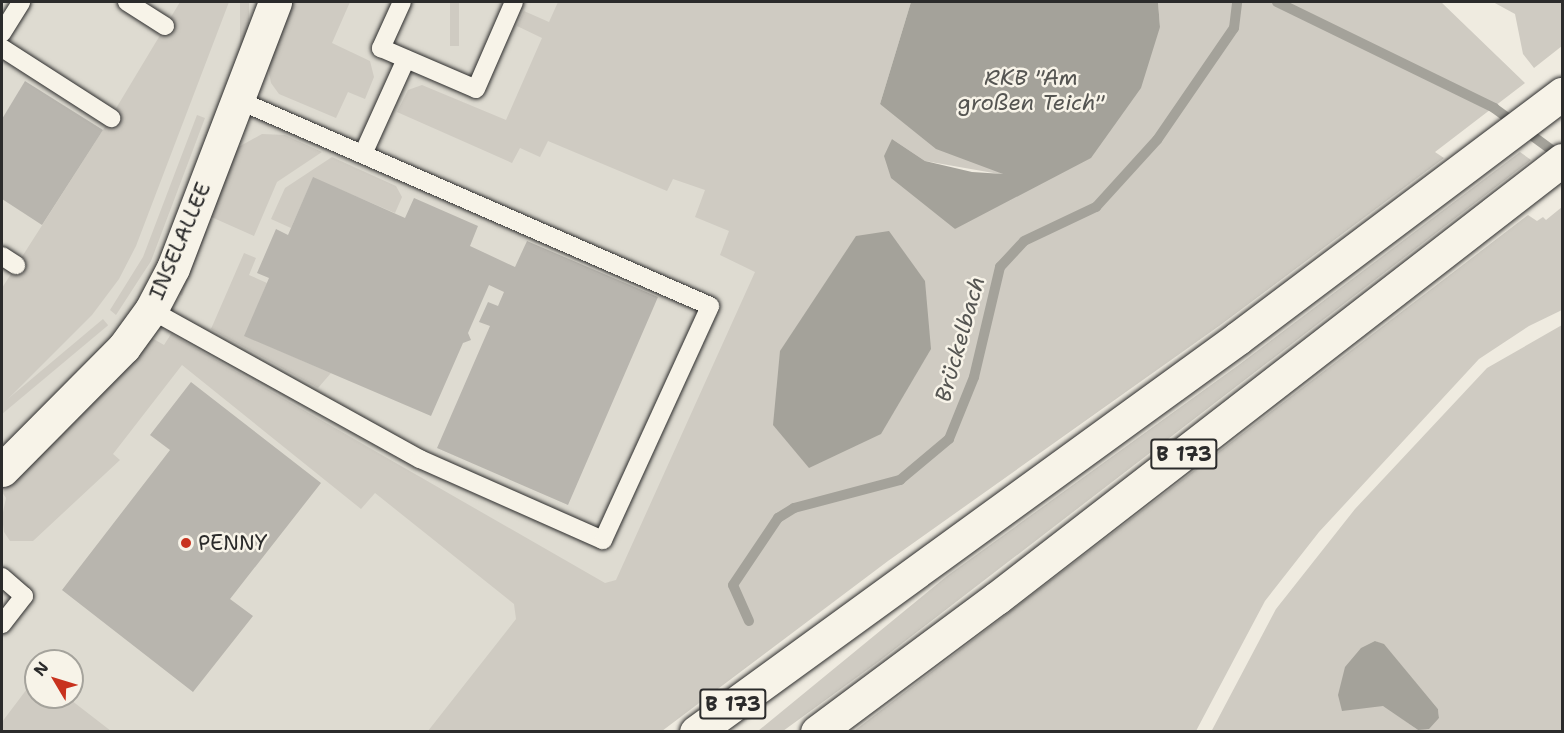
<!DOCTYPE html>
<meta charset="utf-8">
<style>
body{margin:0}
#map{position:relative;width:1564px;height:733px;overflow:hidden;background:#efebe0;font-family:"Shantell Sans",sans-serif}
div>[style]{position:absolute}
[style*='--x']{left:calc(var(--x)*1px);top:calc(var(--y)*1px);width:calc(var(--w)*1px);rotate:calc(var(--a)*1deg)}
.built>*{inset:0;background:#dedbd1}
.green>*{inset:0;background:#cfcbc2;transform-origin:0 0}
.water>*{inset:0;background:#a4a29a}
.stream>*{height:10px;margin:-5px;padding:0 5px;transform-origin:5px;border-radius:5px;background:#a4a29a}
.building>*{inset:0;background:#b8b5ae}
.roads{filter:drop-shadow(0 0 2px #2b2b2b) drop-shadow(0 0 2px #2b2b2b)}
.service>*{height:18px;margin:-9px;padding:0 9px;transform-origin:9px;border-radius:9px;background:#f7f3e8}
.minor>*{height:33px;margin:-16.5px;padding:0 16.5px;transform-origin:16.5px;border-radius:16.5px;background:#f7f3e8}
.primary>*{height:33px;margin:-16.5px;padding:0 16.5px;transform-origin:16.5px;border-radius:16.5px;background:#f7f3e8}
.dots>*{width:16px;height:16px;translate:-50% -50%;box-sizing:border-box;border:3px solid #f7f3e8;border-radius:50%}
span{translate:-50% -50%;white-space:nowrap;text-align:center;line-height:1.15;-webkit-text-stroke:5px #f7f3e8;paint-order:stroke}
.shield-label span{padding:2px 4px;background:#f7f3e8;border:2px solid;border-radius:4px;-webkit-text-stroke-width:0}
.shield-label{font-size:20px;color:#2b2b2b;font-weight:700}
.street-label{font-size:21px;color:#2b2b2b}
.poi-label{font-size:21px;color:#2b2b2b}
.left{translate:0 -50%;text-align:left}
.water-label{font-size:22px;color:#555552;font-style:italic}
.frame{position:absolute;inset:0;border:3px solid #2b2b2b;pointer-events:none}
.north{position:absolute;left:24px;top:649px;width:60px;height:60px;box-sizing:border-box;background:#f7f3e8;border:2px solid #a5a39c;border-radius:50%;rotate:308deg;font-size:16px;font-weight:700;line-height:24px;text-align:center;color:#2b2b2b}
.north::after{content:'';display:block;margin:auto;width:21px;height:27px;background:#c8321e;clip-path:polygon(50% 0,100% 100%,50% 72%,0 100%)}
</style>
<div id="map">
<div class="built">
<div style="clip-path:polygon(evenodd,2px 2px,858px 2px,606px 731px,2px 731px,2px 2px,36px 661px,72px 661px,72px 697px,36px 697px,36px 661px)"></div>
</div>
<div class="green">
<div style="clip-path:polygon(180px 2px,229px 2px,136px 246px,119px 279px,92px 315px,2px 405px,2px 288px,103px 130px)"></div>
<div style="left:240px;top:2px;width:9px;height:110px"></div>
<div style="clip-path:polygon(290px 2px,350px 2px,332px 43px,370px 61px,374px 77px,365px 99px,348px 92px,336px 118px,279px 94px,271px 83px,267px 62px)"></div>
<div style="left:450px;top:2px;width:9px;height:44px"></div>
<div style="clip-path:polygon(558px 2px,911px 2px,880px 104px,1005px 175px,925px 161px,892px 139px,955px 229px,1160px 27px,1158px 2px,1441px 2px,1525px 83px,1435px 152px,1444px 158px,1219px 326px,888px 561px,662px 731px,428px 731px,516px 619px,514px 604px,375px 493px,361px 509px,182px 365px,113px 454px,120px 460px,33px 541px,10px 541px,4px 532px,2px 517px,6px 498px,2px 492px,130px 364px,152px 338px,164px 345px,171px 334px,605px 583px,616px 580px,755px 272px,720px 255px,729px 231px,695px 217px,705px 190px,673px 179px,667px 191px,548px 141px,540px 157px,520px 148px,512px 163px,397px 112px,408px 90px,422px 85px,506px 120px,542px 38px,517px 26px,524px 11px,549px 22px)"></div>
<div style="clip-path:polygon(1493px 2px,1562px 2px,1562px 46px,1534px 68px,1523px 54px,1515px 14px)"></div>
<div style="clip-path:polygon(197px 115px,205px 118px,151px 261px,116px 315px,110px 310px,143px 257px)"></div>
<div style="clip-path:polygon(262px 134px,285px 135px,322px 152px,277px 182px,254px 236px,209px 216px,235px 149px)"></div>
<div style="clip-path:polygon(1520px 152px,1531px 160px,878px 662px,783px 731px,758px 731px,947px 576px,1240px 364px)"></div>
<div style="clip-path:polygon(332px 157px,396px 186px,402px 197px,395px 213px,313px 178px,291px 228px,271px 219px,285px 188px)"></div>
<div style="clip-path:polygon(1562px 207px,1562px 310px,1529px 326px,1479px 359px,1319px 532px,1265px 601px,1196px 731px,854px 731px,1528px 215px,1537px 221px,1543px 217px,1546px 220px)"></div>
<div style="clip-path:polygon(203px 229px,207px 231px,182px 296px,178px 292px)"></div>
<div style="clip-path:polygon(244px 253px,256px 258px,249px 275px,267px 283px,245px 336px,331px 373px,318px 388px,211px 329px)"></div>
<div style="left:103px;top:319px;width:8px;height:144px;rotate:50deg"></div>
<div style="clip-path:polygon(evenodd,1562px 325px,1562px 731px,1211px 732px,1276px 609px,1355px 509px,1487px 368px,1562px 325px,1375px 641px,1384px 645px,1438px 709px,1439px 718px,1418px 730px,1383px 705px,1375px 641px)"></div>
<div style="clip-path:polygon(36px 677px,36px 697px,67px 697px,111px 731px,2px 731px,2px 722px)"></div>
</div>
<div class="water">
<div style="clip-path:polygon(911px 2px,1158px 2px,1160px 27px,1141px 88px,1091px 158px,955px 229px,891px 178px,884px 156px,892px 139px,925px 161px,972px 172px,1003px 174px,936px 149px,880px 104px)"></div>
<div style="clip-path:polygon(889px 231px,925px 281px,931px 349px,881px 434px,809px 468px,773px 425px,780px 351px,856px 236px)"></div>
<div style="clip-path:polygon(1375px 641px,1384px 644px,1438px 709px,1439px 718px,1429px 729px,1418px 730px,1383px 706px,1342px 711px,1338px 695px,1345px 667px,1361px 648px)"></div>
</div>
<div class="stream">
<div style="--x:1277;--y:2;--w:242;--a:26"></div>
<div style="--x:1494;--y:108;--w:82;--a:36"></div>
<div style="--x:749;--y:621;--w:39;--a:-114"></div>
<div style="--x:733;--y:585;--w:81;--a:-56.1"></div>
<div style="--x:778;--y:518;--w:19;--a:-32"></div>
<div style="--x:794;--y:508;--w:110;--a:-14.8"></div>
<div style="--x:900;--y:480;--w:64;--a:-39.9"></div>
<div style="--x:949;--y:439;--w:67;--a:-68"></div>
<div style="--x:974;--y:377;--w:113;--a:-76.7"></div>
<div style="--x:1000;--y:267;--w:35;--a:-47"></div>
<div style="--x:1024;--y:241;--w:80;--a:-25.3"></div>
<div style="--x:1096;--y:207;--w:91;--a:-47.7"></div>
<div style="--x:1157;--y:140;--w:136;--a:-55.5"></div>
<div style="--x:1234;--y:28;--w:26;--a:-83"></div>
</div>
<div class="building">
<div style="clip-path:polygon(25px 81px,103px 130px,42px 225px,2px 199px,2px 119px)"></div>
<div style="clip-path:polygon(313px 177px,405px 218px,414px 198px,478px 226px,470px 246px,515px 267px,527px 241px,658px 297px,568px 505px,437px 448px,490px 326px,479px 322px,488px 302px,498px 306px,504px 292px,489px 285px,468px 333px,471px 340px,463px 343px,431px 416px,244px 336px,269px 278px,257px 273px,276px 229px,288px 235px)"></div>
<div style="clip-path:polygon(191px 382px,321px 483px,230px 599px,253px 616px,193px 692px,62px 590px,170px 450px,150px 435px)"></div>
</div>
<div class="roads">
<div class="service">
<div style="--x:127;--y:2;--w:45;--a:32.3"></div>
<div style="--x:402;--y:2;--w:51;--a:114.5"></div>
<div style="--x:381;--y:48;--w:103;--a:23.3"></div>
<div style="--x:476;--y:89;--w:95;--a:-66.4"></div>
<div style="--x:2;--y:33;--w:36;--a:-58"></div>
<div style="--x:2;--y:48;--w:130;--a:32.7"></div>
<div style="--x:363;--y:154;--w:104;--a:-65.6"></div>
<div style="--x:2;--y:256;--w:17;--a:33"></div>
<div style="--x:151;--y:310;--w:308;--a:29"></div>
<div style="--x:420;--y:459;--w:200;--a:23.9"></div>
<div style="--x:603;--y:540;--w:257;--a:-65.4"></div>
<div style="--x:710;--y:306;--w:515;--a:-156.42"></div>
<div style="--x:2;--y:577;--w:29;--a:41"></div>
<div style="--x:24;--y:596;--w:36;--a:128"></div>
</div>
<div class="minor">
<div style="--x:2;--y:470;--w:173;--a:-45.2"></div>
<div style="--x:124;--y:347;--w:46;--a:-53.9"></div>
<div style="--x:151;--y:310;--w:47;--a:-62.4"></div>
<div style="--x:173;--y:268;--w:285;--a:-69"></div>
</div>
<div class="primary">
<div style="--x:696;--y:732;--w:670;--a:-36.01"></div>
<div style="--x:1238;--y:338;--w:406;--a:-37"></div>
<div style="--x:817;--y:732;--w:224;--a:-36.7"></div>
<div style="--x:997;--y:598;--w:715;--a:-37.78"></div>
</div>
</div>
<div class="dots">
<div style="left:186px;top:543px;background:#c8321e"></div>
</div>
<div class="shield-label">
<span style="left:1184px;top:454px">B 173</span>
<span style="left:733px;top:704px">B 173</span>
</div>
<div class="street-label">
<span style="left:180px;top:241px;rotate:-67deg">INSELALLEE</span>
</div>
<div class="poi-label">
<span class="left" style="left:198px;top:543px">PENNY</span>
</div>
<div class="water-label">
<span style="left:1031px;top:90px">RKB "Am<br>großen Teich"</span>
<span style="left:960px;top:339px;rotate:-74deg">Brückelbach</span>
</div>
<div class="frame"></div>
<div class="north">N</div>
</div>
